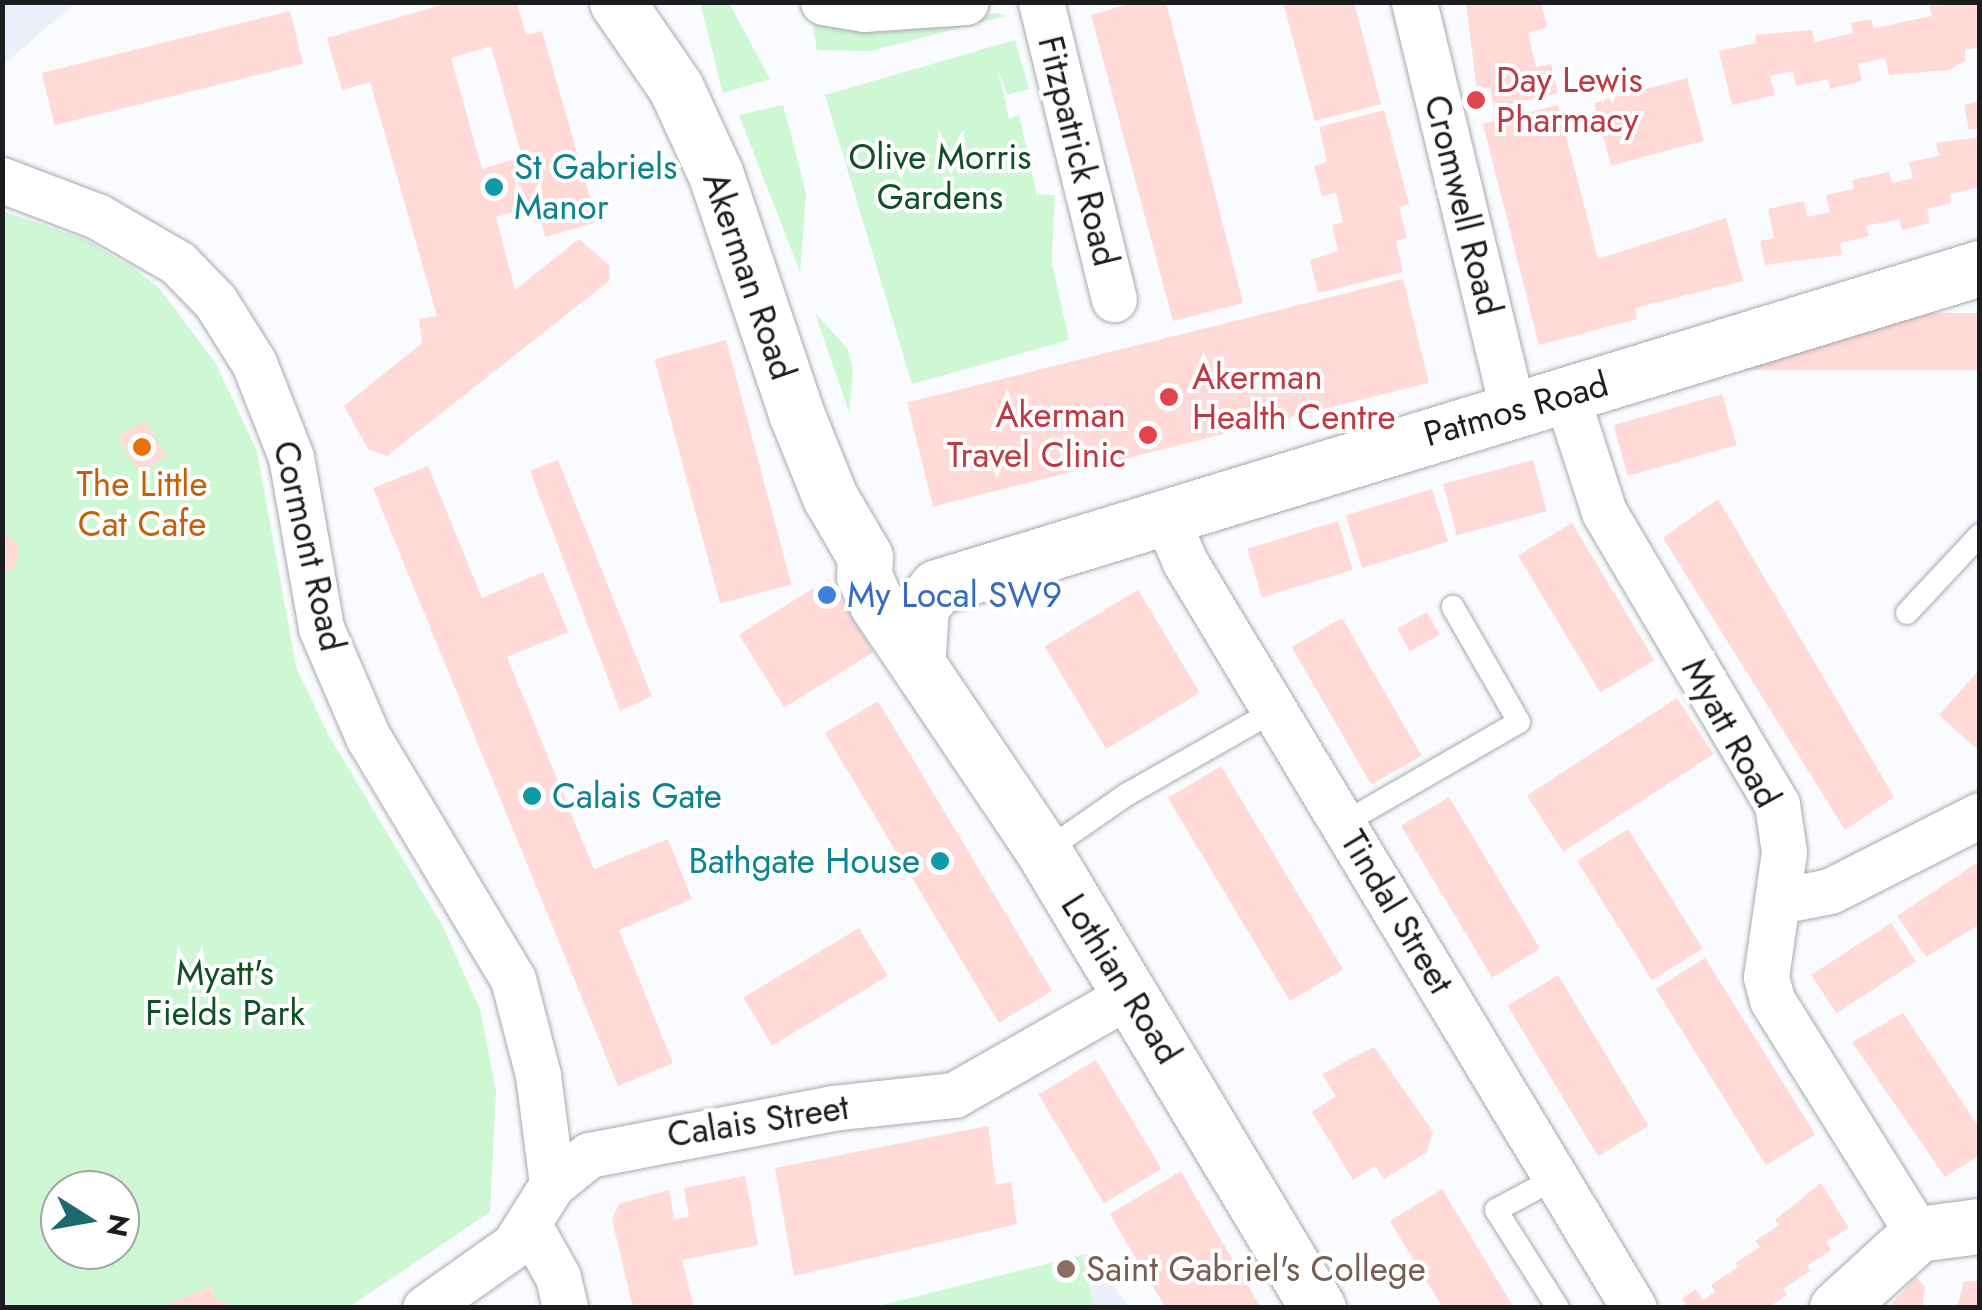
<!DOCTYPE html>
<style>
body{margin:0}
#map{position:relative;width:1982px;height:1310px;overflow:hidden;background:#f9fbff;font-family:Jost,sans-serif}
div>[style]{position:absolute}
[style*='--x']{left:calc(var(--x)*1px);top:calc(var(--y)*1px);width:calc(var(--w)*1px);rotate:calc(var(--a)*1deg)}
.built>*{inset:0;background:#eaeffa}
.green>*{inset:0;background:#cef7d4;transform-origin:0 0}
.building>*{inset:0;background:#ffdad7;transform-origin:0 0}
.roads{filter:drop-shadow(0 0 2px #a7a9ad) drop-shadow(0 0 2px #a7a9ad)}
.service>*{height:22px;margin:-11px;padding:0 11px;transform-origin:11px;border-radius:11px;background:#fff}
.minor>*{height:45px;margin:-22.5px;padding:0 22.5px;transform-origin:22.5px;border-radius:22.5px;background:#fff}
.tertiary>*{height:55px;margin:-27.5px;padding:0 27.5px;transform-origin:27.5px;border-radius:27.5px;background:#fff}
.dots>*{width:28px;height:28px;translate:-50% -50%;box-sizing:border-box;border:5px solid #fff;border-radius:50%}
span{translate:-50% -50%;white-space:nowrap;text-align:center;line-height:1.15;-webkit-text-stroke:8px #fff;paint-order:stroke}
.health-label{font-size:35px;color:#be3a42}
.left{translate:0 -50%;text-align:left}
.right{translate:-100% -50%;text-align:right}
.street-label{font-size:35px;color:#1c1d1e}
.park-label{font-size:35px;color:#0f5124}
.culture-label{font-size:35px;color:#0d838f}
.food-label{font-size:35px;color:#c56008}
.shop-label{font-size:35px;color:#366cbe}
.education-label{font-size:35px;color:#785e54}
.frame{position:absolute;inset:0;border:5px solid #1c1d1e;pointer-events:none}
.north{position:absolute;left:40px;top:1170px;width:100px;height:100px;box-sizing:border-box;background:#fff;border:2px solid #a4a5a5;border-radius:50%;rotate:101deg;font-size:28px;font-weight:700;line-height:40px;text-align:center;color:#1c1d1e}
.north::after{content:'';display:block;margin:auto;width:35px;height:45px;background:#1d6a6e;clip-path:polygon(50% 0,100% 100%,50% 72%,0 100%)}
</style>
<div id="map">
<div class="built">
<div style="clip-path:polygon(3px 3px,75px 3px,3px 65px)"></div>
<div style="clip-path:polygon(1090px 1253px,1129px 1307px,876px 1308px)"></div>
</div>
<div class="green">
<div style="clip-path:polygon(700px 3px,729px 3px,770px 79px,723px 93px)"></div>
<div style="clip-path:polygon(998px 13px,1005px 16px,871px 51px,817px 50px,811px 14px,917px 19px)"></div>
<div style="clip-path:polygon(1015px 40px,1029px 89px,1007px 95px,998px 68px,1009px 119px,1019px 115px,1069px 340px,912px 384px,825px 95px)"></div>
<div style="clip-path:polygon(783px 105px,806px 193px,800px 272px,739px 115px)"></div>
<div style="left:1038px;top:194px;width:17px;height:147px;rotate:3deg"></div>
<div style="clip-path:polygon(evenodd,3px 211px,86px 240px,132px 267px,158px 287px,215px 362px,257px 451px,296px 667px,328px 734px,442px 925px,480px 1009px,496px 1092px,490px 1212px,349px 1307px,3px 1308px,3px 211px,60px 1190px,120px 1190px,120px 1250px,60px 1250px,60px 1190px)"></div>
<div style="clip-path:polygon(815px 313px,847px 348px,853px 369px,849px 412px)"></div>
<div style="clip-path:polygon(1081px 1255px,1094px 1307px,875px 1307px)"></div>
</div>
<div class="building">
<div style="clip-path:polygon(evenodd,452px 2px,517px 2px,526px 35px,542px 31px,597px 222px,545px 237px,537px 205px,496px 217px,515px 290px,579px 239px,610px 266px,609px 281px,387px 456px,368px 449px,344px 406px,422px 343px,419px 319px,437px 316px,370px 82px,342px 90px,327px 38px,452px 2px,491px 46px,522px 157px,482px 169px,451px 58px,491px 46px)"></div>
<div style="clip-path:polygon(1136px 2px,1166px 2px,1243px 303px,1173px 321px,1091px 15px)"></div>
<div style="clip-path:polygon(1283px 2px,1354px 2px,1381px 104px,1315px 121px)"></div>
<div style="clip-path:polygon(1466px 2px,1541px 2px,1547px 27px,1528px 33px,1536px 67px,1551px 64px,1558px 93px,1494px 108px,1490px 87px,1477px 90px)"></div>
<div style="clip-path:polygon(1980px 2px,1980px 47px,1965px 50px,1965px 61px,1949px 70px,1889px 75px,1885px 58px,1858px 64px,1862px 81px,1830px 89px,1828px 79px,1796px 86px,1793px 71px,1770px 76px,1775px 95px,1732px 105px,1719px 51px,1756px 43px,1755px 35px,1812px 30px,1815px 42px,1853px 33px,1851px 23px,1871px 19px,1874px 28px,1932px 16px,1929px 6px)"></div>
<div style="left:290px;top:11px;width:54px;height:256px;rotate:76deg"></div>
<div style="left:1687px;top:78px;width:65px;height:96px;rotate:75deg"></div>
<div style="clip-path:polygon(1980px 101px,1980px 128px,1969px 130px,1964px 105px)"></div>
<div style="clip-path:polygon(1558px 105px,1598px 259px,1726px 218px,1743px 281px,1635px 308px,1637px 319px,1539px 345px,1483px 124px)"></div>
<div style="clip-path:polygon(1384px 110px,1409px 204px,1399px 207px,1407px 238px,1396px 241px,1403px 272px,1318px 293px,1310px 260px,1338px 251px,1332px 225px,1343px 222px,1336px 193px,1322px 196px,1314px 166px,1327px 162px,1319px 127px)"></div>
<div style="clip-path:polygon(1980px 137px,1980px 187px,1950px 194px,1951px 203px,1927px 209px,1930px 223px,1902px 230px,1899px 219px,1866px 226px,1869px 236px,1840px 243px,1842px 255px,1765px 265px,1760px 241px,1774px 238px,1768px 209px,1804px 201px,1807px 217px,1830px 212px,1826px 195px,1854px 189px,1852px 180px,1889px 172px,1892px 183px,1913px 178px,1909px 162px,1939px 156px,1936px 143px)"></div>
<div style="left:1403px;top:279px;width:107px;height:511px;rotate:76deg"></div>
<div style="left:1980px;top:313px;width:57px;height:247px;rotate:90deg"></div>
<div style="left:726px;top:340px;width:253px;height:74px;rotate:75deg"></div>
<div style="left:1722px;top:394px;width:53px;height:113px;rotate:74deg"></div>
<div style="left:144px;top:420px;width:42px;height:32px;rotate:57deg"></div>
<div style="clip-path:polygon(558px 460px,652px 696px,620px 711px,530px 471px)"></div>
<div style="left:1533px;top:460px;width:53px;height:93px;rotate:75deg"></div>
<div style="clip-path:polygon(428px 466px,482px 598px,543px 572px,568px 632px,507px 657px,594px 869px,668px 839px,692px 899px,619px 930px,673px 1063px,618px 1086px,373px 488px)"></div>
<div style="left:1432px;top:489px;width:55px;height:90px;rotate:73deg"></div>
<div style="clip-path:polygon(1718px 499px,1894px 797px,1845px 830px,1663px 538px)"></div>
<div style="left:1338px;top:521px;width:51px;height:95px;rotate:73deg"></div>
<div style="left:1572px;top:523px;width:160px;height:63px;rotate:59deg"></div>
<div style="clip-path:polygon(2px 530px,19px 546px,16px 565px,2px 575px)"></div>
<div style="left:828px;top:579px;width:86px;height:105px;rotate:58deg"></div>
<div style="left:1138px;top:590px;width:120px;height:109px;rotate:59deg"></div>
<div style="left:1427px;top:612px;width:26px;height:34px;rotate:61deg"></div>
<div style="left:1342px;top:618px;width:159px;height:58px;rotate:60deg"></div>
<div style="clip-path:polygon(1980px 669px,1980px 746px,1977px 749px,1939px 715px)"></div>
<div style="left:1677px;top:698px;width:67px;height:179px;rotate:57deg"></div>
<div style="left:878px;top:701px;width:338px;height:62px;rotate:59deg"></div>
<div style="left:1221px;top:766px;width:237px;height:62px;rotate:59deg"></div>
<div style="left:1449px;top:797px;width:177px;height:56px;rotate:59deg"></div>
<div style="left:1628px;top:829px;width:141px;height:60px;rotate:58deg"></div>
<div style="clip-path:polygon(1980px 861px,1980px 924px,1926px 957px,1897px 916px)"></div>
<div style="left:1891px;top:923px;width:46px;height:95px;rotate:57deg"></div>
<div style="left:859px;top:928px;width:56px;height:135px;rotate:59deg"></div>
<div style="left:1705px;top:958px;width:208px;height:58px;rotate:58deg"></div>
<div style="left:1558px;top:975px;width:176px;height:59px;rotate:59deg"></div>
<div style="clip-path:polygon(1903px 1013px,1980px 1129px,1980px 1155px,1945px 1177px,1852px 1042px)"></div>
<div style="clip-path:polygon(1374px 1047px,1433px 1132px,1427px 1152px,1384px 1179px,1375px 1166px,1353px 1180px,1312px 1112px,1336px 1096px,1322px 1074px)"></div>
<div style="left:1096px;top:1060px;width:127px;height:67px;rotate:59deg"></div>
<div style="clip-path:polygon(988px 1126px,996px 1185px,1011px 1182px,1017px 1224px,794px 1276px,775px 1168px)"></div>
<div style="clip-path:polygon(1181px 1171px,1198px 1201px,1261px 1308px,1166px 1308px,1126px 1242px,1110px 1214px)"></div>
<div style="clip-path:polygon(745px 1176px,758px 1245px,682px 1260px,694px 1308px,633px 1308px,612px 1219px,619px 1204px,669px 1190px,674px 1219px,689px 1217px,684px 1188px)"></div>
<div style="clip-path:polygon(1821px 1183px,1849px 1228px,1826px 1242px,1831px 1250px,1807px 1266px,1810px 1271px,1783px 1289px,1787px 1295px,1767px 1308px,1688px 1308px,1682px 1298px,1696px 1289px,1703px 1300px,1715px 1292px,1711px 1285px,1738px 1267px,1735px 1263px,1760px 1247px,1755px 1241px,1779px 1225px,1775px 1220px)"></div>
<div style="clip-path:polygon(1442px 1189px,1514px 1308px,1443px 1308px,1390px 1221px)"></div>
<div style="clip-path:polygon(1916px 1277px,1925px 1287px,1922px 1308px,1888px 1308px)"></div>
<div style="clip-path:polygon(1964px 1281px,1980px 1281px,1980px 1308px,1957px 1308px)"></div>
<div style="clip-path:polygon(211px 1286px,217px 1301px,242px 1308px,159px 1308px)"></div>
</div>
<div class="roads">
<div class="service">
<div style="--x:1907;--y:613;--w:107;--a:-46.9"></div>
<div style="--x:1344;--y:823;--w:202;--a:-30"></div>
<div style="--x:1519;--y:722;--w:133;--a:-119.9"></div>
<div style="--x:1044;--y:852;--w:100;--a:-34.8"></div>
<div style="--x:1126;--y:795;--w:150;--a:-29.6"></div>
<div style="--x:1556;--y:1178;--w:68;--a:151.9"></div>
<div style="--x:1496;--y:1210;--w:116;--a:57.7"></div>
</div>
<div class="minor">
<div style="--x:823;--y:2;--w:42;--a:9.7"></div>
<div style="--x:864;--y:9;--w:102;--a:-3.9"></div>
<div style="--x:1041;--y:2;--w:306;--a:76.2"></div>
<div style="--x:1414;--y:2;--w:417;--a:76.4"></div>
<div style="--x:2;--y:180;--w:102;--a:20.8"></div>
<div style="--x:97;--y:216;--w:94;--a:30.1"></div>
<div style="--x:178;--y:263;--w:53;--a:45.8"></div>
<div style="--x:215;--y:301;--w:73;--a:57.8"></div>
<div style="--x:254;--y:363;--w:101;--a:68.5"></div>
<div style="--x:291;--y:457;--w:174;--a:80"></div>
<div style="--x:321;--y:628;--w:119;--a:66.7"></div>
<div style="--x:368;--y:737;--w:282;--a:59.1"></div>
<div style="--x:513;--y:979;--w:99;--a:75.4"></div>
<div style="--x:538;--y:1075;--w:111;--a:82.7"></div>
<div style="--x:1566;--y:395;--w:123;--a:72"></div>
<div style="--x:1604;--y:512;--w:339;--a:59.4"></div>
<div style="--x:1777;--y:804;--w:49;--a:81.7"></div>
<div style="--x:1784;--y:852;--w:126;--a:98.2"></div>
<div style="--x:1766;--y:977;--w:24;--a:75"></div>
<div style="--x:1772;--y:1000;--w:276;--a:58"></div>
<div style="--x:1165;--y:515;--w:51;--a:66.9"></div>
<div style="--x:1185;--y:562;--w:871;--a:58.96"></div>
<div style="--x:1780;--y:901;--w:51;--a:-11.3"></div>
<div style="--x:1830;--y:891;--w:168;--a:-26.9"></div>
<div style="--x:530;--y:1227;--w:57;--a:60.8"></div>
<div style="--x:558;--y:1277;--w:32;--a:77"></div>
<div style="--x:425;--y:1308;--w:109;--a:-35.3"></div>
<div style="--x:514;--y:1245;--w:71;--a:-57.7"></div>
<div style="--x:552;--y:1185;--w:48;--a:-39"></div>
<div style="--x:589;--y:1155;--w:248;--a:-10.9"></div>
<div style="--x:832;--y:1108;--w:123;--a:-6.1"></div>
<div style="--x:954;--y:1095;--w:202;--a:-29.7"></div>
</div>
<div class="tertiary">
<div style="--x:617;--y:2;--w:104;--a:55.5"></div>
<div style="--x:676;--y:88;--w:96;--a:65.3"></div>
<div style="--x:716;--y:175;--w:251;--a:71.4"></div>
<div style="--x:796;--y:413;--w:91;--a:68"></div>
<div style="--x:830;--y:497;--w:69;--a:59.7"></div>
<div style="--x:865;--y:557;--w:19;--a:93"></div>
<div style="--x:864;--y:576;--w:31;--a:65"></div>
<div style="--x:877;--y:604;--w:299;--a:56"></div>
<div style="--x:1044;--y:852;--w:532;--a:59"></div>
<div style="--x:918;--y:655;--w:49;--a:-86.5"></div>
<div style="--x:921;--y:606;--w:25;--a:-50"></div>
<div style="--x:937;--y:587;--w:1091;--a:-17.01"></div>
<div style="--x:1837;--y:1308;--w:110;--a:-42.4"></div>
<div style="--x:1918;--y:1234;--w:63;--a:-7.4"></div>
</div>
</div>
<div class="dots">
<div style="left:1476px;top:100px;background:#e0444e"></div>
<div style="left:494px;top:187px;background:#0f9aa8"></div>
<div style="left:1169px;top:397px;background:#e0444e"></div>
<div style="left:1148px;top:435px;background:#e0444e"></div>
<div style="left:142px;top:447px;background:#e8710a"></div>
<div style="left:827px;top:595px;background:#3f7fe0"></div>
<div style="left:532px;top:796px;background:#0f9aa8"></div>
<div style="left:940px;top:861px;background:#0f9aa8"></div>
<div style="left:1066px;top:1269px;background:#8d6e63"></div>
</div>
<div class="health-label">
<span class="left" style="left:1496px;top:100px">Day Lewis<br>Pharmacy</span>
<span class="left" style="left:1192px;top:397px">Akerman<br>Health Centre</span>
<span class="right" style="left:1126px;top:435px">Akerman<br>Travel Clinic</span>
</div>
<div class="street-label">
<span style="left:1078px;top:151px;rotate:76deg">Fitzpatrick Road</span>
<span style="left:1463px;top:205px;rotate:76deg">Cromwell Road</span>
<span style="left:749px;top:276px;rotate:71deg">Akerman Road</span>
<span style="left:1516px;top:409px;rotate:-16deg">Patmos Road</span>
<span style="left:309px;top:546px;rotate:77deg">Cormont Road</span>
<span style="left:1731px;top:733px;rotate:61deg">Myatt Road</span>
<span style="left:1397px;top:912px;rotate:59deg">Tindal Street</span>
<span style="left:1121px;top:979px;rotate:58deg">Lothian Road</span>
<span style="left:758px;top:1121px;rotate:-9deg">Calais Street</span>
</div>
<div class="park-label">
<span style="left:940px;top:177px">Olive Morris<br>Gardens</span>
<span style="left:225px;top:993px">Myatt's<br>Fields Park</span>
</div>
<div class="culture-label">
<span class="left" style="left:514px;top:187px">St Gabriels<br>Manor</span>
<span class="left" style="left:552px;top:796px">Calais Gate</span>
<span class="right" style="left:920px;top:861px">Bathgate House</span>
</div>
<div class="food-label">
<span style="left:142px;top:504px">The Little<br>Cat Cafe</span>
</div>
<div class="shop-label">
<span class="left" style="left:847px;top:595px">My Local SW9</span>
</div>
<div class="education-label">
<span class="left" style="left:1086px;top:1269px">Saint Gabriel's College</span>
</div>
<div class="frame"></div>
<div class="north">N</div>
</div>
